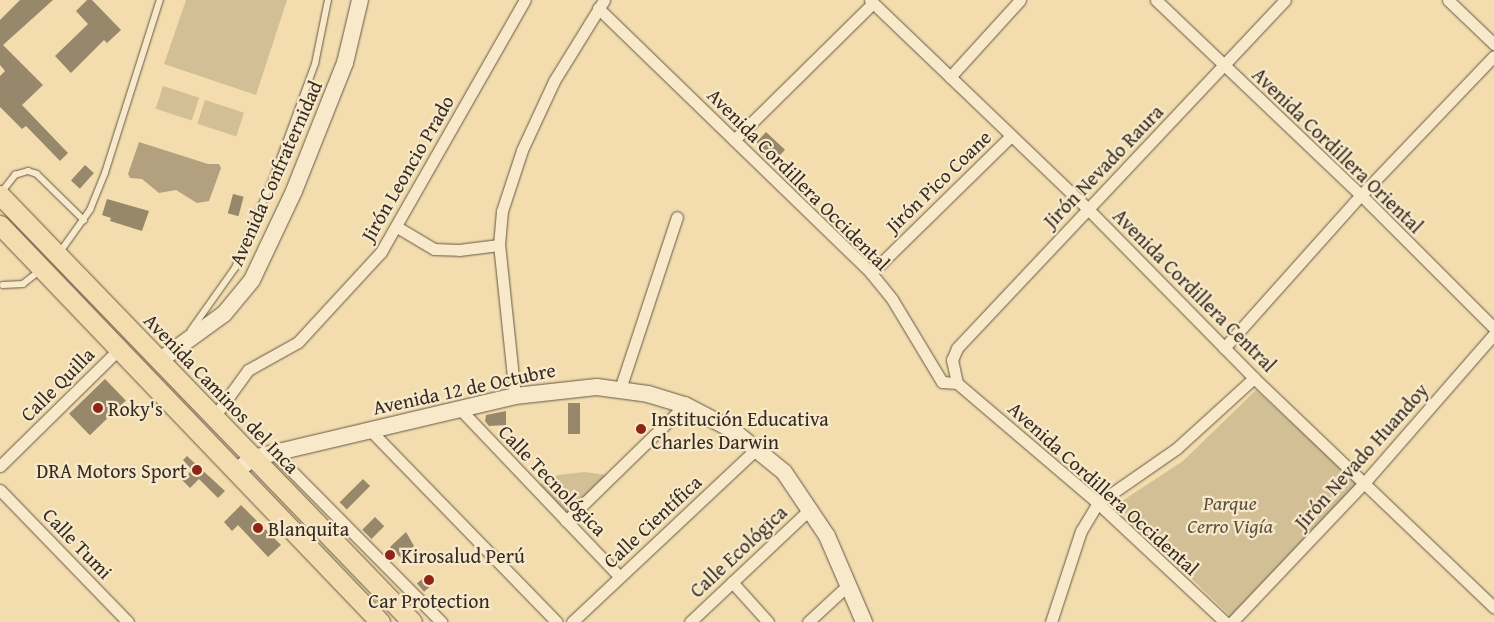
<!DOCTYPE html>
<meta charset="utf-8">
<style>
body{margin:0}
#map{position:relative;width:1494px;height:622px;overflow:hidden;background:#f3ddae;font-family:"Gentium Book Plus",serif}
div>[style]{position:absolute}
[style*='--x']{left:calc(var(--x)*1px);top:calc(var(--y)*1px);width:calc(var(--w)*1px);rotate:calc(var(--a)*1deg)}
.green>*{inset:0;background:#d3bf96;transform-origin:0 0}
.water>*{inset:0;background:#b2a07f}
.building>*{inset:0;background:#98886b;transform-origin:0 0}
.roads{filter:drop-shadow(0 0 1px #645846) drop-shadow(0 0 1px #645846)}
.lane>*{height:5.5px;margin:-2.75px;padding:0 2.75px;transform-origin:2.75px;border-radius:2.75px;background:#f7e9ca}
.street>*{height:11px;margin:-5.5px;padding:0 5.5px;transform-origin:5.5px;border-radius:5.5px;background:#f7e9ca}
.secondary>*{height:16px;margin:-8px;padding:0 8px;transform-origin:8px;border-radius:8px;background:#f7e9ca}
.primary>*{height:19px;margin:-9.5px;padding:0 9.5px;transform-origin:9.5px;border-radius:9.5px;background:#f3ddae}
.dots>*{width:14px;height:14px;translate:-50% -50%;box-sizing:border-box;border:2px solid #f7e9ca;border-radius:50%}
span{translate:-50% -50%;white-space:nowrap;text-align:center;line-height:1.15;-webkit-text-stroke:4.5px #f7e9ca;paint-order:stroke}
.street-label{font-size:20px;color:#352b23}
.poi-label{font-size:20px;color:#352b23}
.left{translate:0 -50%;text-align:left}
.right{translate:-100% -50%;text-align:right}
.park-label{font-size:20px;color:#5c5040;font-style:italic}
</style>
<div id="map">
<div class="green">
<div style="clip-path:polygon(186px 0,287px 0,256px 95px,164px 64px)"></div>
<div style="left:163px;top:86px;width:38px;height:24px;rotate:18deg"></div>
<div style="left:205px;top:100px;width:41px;height:25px;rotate:18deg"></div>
<div style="clip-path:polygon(1256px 390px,1358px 484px,1231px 617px,1116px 505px,1183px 461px)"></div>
<div style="clip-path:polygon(584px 472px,608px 475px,566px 514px,539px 485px,558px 475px)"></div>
</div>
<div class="water">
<div style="clip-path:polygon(139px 142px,208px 164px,219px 164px,221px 168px,209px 201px,197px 203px,176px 190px,159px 193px,142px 179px,130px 178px,128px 174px)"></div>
</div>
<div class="building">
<div style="clip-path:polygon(20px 0,53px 0,3px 45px,43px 85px,22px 105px,68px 153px,60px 161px,26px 126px,22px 129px,0 107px,0 76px,5px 71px,0 65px,0 20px)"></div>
<div style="clip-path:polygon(87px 0,92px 0,121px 30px,107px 43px,104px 40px,71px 73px,55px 56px,88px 24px,76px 11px)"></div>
<div style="left:766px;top:132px;width:26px;height:14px;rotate:43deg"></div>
<div style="left:85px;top:165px;width:12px;height:21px;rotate:42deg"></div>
<div style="left:233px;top:194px;width:11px;height:20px;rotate:15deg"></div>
<div style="clip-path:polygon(107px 199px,149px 211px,142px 231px,110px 221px,111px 218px,102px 215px)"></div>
<div style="left:105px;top:379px;width:30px;height:50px;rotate:46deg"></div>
<div style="left:568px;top:403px;width:12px;height:31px"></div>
<div style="clip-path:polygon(506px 411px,506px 425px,489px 426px,485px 421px,486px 415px)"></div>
<div style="clip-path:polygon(187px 456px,225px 491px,218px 498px,199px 479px,190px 488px,182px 480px,192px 470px,183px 460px)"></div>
<div style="left:363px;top:479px;width:10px;height:33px;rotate:45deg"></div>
<div style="clip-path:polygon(241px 505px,281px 545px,268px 557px,238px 525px,232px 531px,224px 522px)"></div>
<div style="left:375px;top:517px;width:13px;height:18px;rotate:45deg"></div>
<div style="clip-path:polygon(406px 532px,414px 546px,401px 558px,390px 547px)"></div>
<div style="left:429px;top:573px;width:11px;height:16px;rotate:49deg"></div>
</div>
<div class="roads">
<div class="lane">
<div style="--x:1;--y:193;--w:23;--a:-52"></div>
<div style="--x:15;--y:175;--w:14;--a:-17"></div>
<div style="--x:28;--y:171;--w:9;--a:18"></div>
<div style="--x:37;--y:174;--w:66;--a:44.4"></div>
<div style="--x:60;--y:252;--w:52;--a:-54.5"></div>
<div style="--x:90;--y:210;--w:40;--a:-68"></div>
<div style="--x:105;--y:173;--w:182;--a:-72.4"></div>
<div style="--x:3;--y:285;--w:20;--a:-3"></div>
<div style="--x:23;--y:284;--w:23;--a:-38"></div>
<div style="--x:191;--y:330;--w:76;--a:-54.6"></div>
<div style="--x:235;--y:268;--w:95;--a:-67"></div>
<div style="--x:272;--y:181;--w:125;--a:-69.8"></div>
<div style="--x:315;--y:64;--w:65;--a:-78.5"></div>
</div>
<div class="street">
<div style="--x:870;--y:0;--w:301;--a:43.8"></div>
<div style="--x:1087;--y:208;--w:238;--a:45.5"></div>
<div style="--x:1254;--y:378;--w:332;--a:43.7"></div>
<div style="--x:1156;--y:0;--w:283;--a:43.6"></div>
<div style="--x:1361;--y:195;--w:188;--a:45"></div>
<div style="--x:1448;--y:0;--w:64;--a:43.7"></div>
<div style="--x:598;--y:8;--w:380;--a:44.1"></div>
<div style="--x:871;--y:273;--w:33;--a:51"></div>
<div style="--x:892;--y:299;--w:97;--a:58.9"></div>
<div style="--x:942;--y:382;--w:15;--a:4"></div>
<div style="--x:950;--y:77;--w:104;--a:-47.7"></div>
<div style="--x:734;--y:140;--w:195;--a:-44.6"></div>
<div style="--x:397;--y:227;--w:43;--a:30.7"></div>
<div style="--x:434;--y:249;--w:25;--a:2"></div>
<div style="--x:459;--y:250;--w:40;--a:-7.1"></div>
<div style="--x:871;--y:273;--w:194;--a:-44.4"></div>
<div style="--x:1224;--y:348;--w:205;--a:-48.2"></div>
<div style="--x:1361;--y:195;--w:192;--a:-46.3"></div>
<div style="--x:620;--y:389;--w:181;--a:-71.7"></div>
<div style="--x:515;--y:396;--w:152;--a:-96"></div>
<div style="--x:499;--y:245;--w:34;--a:-85"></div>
<div style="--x:502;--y:211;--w:64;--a:-71.8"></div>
<div style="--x:522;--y:150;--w:76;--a:-65.1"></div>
<div style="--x:554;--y:81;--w:95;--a:-58.3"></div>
<div style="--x:459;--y:408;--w:233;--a:46.4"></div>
<div style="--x:214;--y:417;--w:58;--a:-54.1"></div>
<div style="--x:248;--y:370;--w:57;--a:-29.2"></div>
<div style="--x:298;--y:342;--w:122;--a:-47.3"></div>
<div style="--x:381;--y:252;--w:290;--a:-60.3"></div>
<div style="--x:369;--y:429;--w:269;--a:45.8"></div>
<div style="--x:274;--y:453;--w:238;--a:45.3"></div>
<div style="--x:0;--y:466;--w:165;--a:-44.5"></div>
<div style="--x:0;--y:490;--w:184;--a:45.9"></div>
<div style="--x:566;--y:521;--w:166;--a:-44.3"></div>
<div style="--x:732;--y:582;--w:54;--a:48"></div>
<div style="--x:572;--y:622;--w:254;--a:-43.2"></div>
<div style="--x:690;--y:622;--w:166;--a:-43.3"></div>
<div style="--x:808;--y:622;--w:56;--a:-42.8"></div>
<div style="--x:1051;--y:622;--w:96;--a:-71.8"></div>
<div style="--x:1081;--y:531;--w:33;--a:-59"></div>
<div style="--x:1098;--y:503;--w:96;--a:-34.8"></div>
<div style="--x:1177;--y:448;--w:104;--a:-42.3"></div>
<div style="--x:1225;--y:622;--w:174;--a:-136.9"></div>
<div style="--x:1098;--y:503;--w:185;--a:-139.6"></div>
<div style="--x:957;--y:383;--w:24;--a:-102"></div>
<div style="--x:952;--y:360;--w:13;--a:-67"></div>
<div style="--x:957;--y:348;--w:478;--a:-46.7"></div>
<div style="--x:1232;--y:622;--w:193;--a:-46.5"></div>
<div style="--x:1365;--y:482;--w:196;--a:-48.9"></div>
</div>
<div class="secondary">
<div style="--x:159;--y:361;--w:80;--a:-35.9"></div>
<div style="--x:224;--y:314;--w:44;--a:-50.5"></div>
<div style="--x:252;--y:280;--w:98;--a:-64.7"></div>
<div style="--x:294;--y:191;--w:138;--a:-68.3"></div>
<div style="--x:345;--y:63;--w:65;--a:-76.6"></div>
<div style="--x:235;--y:472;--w:23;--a:-38"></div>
<div style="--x:253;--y:458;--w:269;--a:-13.3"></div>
<div style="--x:515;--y:396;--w:82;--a:-6.3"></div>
<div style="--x:597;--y:387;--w:51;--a:7.8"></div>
<div style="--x:648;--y:394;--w:39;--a:17"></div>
<div style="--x:685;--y:405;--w:52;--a:27.6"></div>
<div style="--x:731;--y:429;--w:68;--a:39.1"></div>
<div style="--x:784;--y:472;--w:77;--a:56.1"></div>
<div style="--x:827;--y:536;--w:94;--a:66.7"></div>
</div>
<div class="primary">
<div style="--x:0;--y:195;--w:593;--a:46.02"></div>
<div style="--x:0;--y:225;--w:550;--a:46.25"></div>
</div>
</div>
<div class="dots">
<div style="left:98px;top:408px;background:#8f2418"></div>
<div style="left:641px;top:429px;background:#8f2418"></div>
<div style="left:197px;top:470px;background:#8f2418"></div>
<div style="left:258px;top:528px;background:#8f2418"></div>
<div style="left:390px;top:555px;background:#8f2418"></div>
<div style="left:429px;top:580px;background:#8f2418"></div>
</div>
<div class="street-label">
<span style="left:1338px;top:150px;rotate:44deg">Avenida Cordillera Oriental</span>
<span style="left:1103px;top:166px;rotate:-46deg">Jirón Nevado Raura</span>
<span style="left:407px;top:168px;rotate:-60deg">Jirón Leoncio Prado</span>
<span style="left:275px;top:173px;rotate:-66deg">Avenida Confraternidad</span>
<span style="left:799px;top:179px;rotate:45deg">Avenida Cordillera Occidental</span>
<span style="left:938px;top:181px;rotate:-44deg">Jirón Pico Coane</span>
<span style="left:1195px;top:290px;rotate:45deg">Avenida Cordillera Central</span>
<span style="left:57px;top:384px;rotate:-45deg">Calle Quilla</span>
<span style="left:464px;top:388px;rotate:-12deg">Avenida 12 de Octubre</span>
<span style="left:222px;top:393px;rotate:46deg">Avenida Caminos del Inca</span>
<span style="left:1361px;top:456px;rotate:-48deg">Jirón Nevado Huandoy</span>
<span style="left:553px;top:480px;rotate:46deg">Calle Tecnológica</span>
<span style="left:1104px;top:488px;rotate:42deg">Avenida Cordillera Occidental</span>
<span style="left:652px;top:521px;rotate:-43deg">Calle Científica</span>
<span style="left:78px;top:543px;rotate:46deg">Calle Tumi</span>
<span style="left:738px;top:551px;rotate:-43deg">Calle Ecológica</span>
</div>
<div class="poi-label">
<span class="left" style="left:108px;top:408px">Roky's</span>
<span class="left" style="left:651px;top:430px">Institución Educativa<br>Charles Darwin</span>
<span class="right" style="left:187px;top:470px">DRA Motors Sport</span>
<span class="left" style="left:268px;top:528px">Blanquita</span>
<span class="left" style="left:401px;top:555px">Kirosalud Perú</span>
<span style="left:429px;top:600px">Car Protection</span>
</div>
<div class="park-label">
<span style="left:1230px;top:514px">Parque<br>Cerro Vigía</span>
</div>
</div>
